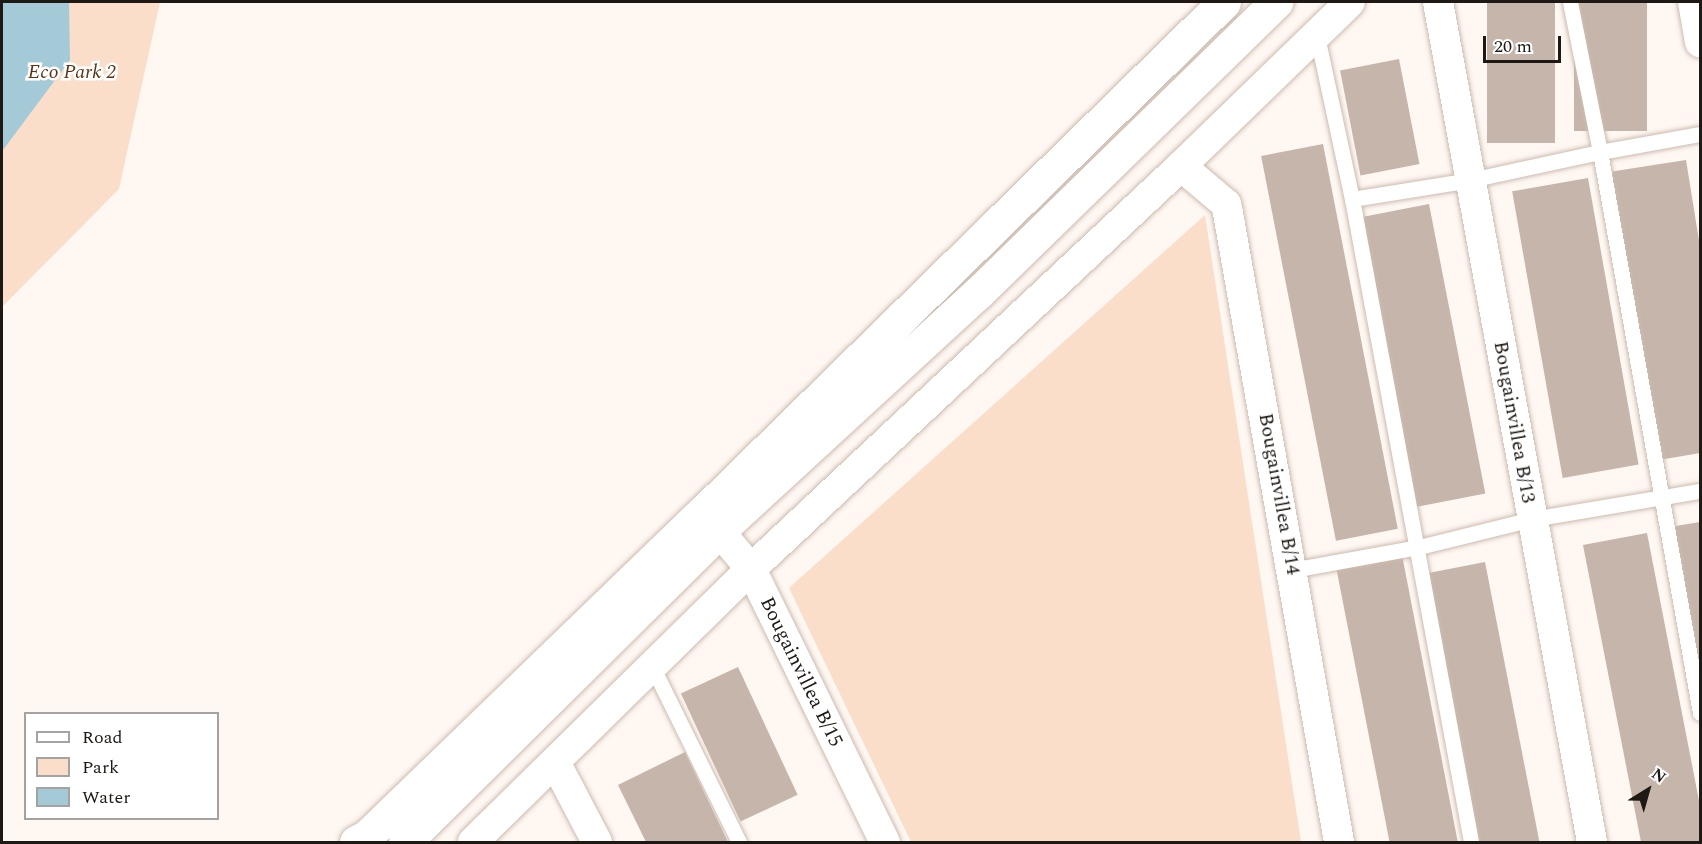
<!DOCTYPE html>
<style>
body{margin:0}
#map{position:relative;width:1702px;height:844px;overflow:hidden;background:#fef7f2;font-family:Spectral,serif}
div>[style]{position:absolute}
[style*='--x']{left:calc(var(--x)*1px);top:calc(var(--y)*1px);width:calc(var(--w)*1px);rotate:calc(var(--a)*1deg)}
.green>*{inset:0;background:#fadeca}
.water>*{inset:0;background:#a4cad8}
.building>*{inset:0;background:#c6b5aa;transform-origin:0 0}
.roads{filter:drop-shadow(0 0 2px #ccbbaf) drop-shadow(0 0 2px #ccbbaf)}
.service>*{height:15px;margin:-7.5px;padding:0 7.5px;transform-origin:7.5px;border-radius:7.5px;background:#fff}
.minor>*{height:30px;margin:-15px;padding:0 15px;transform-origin:15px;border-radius:15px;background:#fff}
.tertiary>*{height:33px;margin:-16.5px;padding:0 16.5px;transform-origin:16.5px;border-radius:16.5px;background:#fff}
span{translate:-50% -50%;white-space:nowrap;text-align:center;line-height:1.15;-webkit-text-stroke:5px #fff;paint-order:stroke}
.park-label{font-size:20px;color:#5d3413;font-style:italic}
.street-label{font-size:20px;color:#1f1915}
.frame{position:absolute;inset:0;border:3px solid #1f1915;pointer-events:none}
.legend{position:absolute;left:24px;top:712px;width:195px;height:108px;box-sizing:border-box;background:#fff;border:2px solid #a5a3a1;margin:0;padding:8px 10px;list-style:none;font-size:18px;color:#1f1915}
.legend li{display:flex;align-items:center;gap:12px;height:30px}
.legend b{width:30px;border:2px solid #a5a3a1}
.north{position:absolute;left:1618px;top:760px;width:60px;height:60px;-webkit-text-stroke:4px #fff;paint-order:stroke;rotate:37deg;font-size:16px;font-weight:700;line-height:24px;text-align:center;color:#1f1915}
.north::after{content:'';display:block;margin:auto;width:21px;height:27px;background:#1f1915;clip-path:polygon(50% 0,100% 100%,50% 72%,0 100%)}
.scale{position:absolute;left:1483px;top:36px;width:78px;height:27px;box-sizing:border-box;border:3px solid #1f1915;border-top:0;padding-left:8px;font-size:18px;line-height:21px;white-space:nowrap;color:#1f1915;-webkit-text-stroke:4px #fff;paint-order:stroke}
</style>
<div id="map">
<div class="green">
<div style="clip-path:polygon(2px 2px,160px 2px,119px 189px,2px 307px)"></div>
<div style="clip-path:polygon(1205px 215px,1301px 842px,911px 842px,789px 588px)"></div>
</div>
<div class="water">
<div style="clip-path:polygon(2px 2px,69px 2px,70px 60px,3px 150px)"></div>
</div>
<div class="building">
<div style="left:1487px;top:2px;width:68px;height:141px"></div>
<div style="left:1574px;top:2px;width:73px;height:129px"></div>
<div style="left:1399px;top:59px;width:107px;height:60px;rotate:79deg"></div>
<div style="left:1323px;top:144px;width:392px;height:63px;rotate:79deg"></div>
<div style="clip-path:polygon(1686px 160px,1700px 247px,1700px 453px,1659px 460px,1609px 172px)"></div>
<div style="left:1588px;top:178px;width:291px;height:77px;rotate:80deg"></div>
<div style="left:1429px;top:204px;width:295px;height:72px;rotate:79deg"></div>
<div style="clip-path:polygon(1700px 522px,1700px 691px,1670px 527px)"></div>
<div style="clip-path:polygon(1647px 533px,1700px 806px,1700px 842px,1641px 842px,1583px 545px)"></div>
<div style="left:1402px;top:555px;width:292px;height:67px;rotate:79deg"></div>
<div style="left:1485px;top:562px;width:285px;height:60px;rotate:79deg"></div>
<div style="left:738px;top:667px;width:141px;height:63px;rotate:65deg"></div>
<div style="clip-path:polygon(685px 752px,728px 842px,646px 842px,618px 785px)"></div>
</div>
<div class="roads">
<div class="service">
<div style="--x:1570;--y:2;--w:153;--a:78.7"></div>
<div style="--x:1600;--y:152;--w:570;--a:79.89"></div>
<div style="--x:1317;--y:36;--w:167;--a:77.9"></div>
<div style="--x:1352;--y:199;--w:654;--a:79.51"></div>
<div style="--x:1352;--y:199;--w:120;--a:-9.1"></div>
<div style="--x:1470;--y:180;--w:133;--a:-12.2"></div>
<div style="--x:1600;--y:152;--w:102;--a:-10.2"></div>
<div style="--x:1292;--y:570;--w:129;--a:-10.3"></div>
<div style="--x:1419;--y:547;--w:116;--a:-13.9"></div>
<div style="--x:1532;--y:519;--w:170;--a:-9.5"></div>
<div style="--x:652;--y:666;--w:196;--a:63.7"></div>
</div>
<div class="minor">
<div style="--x:1438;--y:2;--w:854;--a:79.61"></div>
<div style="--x:1693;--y:2;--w:41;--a:80.1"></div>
<div style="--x:1181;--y:166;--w:59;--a:40.2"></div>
<div style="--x:1226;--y:204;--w:9;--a:77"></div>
<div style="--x:1228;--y:213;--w:639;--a:79.99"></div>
<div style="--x:703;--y:512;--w:75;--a:49.9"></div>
<div style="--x:751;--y:569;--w:304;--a:63.9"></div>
<div style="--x:555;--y:762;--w:90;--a:62.3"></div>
<div style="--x:473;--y:842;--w:390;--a:-44.5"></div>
<div style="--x:751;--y:569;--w:589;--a:-43.14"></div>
<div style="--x:1181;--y:166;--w:235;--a:-44.1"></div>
</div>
<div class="tertiary">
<div style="--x:356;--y:842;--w:11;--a:-27"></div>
<div style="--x:366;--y:837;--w:468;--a:-44"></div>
<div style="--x:703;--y:512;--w:729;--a:-44.39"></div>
<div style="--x:405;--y:842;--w:443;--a:-44.7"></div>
<div style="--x:720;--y:530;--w:350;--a:-42.6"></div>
<div style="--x:978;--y:293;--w:417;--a:-44.3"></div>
</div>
</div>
<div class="park-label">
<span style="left:72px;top:72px">Eco Park 2</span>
</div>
<div class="street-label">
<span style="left:1514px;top:422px;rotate:80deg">Bougainvillea B/13</span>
<span style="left:1279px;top:494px;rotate:80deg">Bougainvillea B/14</span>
<span style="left:801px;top:672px;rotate:64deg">Bougainvillea B/15</span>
</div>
<div class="frame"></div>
<ul class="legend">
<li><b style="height:8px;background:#fff"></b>Road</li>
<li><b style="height:16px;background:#fadeca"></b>Park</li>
<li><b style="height:16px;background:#a4cad8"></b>Water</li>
</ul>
<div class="north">N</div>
<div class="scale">20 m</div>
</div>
